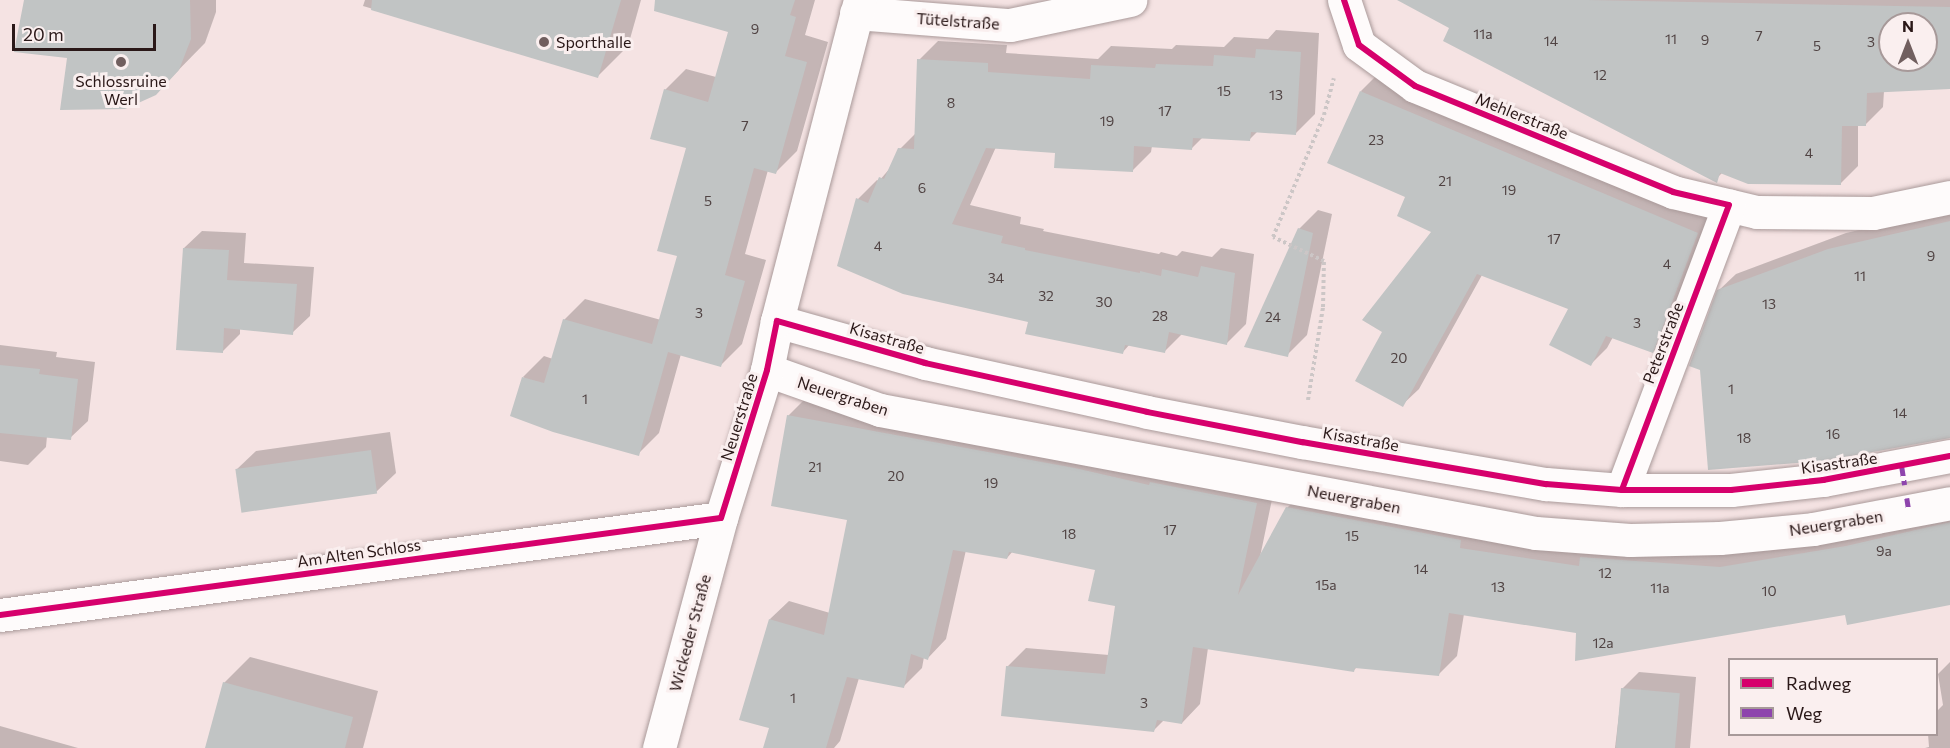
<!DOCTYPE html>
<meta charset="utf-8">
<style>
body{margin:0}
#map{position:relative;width:1950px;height:748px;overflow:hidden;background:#f5e3e3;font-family:Commissioner,sans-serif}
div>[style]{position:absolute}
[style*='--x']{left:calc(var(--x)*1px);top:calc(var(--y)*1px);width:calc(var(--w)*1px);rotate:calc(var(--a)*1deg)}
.shadow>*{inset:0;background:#0003}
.building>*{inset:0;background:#c1c4c4;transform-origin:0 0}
.path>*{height:4px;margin-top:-2px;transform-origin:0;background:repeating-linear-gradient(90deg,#ccc6c6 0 3px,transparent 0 6px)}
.roads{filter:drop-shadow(0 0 2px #aa9a9a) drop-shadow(0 0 2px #aa9a9a)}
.street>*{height:33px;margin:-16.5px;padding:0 16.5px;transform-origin:16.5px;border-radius:16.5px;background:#fefbfb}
.quiet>*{height:4.5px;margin-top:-2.25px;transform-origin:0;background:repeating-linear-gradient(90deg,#8e44ad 0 9px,transparent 0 13.5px)}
.cycleway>*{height:6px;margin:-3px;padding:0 3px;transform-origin:3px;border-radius:3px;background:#d6006c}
.dots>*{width:16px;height:16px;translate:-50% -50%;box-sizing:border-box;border:3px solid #faefef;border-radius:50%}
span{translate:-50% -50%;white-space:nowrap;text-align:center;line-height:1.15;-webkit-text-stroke:6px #faefef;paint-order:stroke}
.number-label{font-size:14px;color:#504343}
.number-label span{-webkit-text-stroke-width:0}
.street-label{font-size:16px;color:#2a1818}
.poi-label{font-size:16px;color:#2a1818}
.left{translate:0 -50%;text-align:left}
.legend{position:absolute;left:1728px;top:658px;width:210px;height:78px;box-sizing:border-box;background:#faefef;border:2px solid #a79999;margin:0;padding:8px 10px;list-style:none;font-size:18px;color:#2a1818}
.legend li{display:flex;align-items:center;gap:12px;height:30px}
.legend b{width:30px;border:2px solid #a79999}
.north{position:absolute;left:1878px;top:12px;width:60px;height:60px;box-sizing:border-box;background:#faefef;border:2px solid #a79999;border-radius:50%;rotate:0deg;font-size:16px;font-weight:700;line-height:24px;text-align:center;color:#2a1818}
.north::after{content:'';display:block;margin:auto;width:21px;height:27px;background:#715f5f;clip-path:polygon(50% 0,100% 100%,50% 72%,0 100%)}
.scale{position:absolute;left:12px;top:24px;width:144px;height:27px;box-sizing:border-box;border:3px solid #2a1818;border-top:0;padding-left:8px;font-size:18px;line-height:21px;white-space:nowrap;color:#2a1818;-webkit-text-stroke:4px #faefef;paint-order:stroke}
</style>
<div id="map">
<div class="shadow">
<div style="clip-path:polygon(25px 0,216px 0,216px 12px,205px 43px,155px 94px,68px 57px)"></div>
<div style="clip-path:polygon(365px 0,641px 0,628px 46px,598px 76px,363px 6px)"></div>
<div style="clip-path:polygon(714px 0,815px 0,805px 35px,828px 42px,797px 151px,776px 172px,768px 170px,745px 254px,766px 260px,742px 344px,721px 365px,681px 354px,659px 433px,638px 454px,523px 377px,544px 356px,553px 359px,564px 320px,585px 299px,661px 320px,679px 255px,688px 147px,665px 90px,686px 69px,716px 77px,729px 31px)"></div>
<div style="clip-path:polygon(evenodd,1465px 0,1950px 0,1950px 88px,1884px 91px,1883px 107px,1866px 124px,1858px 124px,1858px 166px,1840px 184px,1722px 173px,1714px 181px,1465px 0,1890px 24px,1926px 24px,1926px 60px,1890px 60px,1890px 24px)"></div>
<div style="clip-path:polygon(1276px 30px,1319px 33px,1315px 114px,1296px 133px,1258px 131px,1250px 139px,1203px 137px,1192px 148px,1152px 146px,1151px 152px,1132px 171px,1057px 151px,996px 147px,970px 205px,1021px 217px,1020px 224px,1044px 229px,1043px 231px,1159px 254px,1161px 252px,1177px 256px,1182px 251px,1212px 257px,1221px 248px,1254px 254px,1246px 324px,1227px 343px,1183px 333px,1164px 352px,1130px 344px,1122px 353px,1030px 321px,839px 265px,858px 199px,877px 180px,879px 181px,891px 167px,900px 149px,916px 133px,919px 60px,938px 41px,1007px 45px,1006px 53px,1098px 59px,1111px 46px,1172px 49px,1176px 45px,1224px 47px,1234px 37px,1268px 39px)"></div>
<div style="clip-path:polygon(1377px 75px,1714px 217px,1670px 335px,1653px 352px,1613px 337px,1607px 348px,1591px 364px,1570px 308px,1482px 275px,1419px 389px,1402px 405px,1434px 231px,1407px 196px,1361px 91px)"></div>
<div style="clip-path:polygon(1950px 209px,1950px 435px,1718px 291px,1736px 274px,1846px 233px)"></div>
<div style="clip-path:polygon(1318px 210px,1332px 214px,1307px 335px,1287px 355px,1299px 229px)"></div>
<div style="clip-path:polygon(202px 231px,246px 233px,244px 263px,314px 267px,310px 316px,292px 333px,240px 328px,240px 334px,222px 352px,184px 248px)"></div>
<div style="clip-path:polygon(0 345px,57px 352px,56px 357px,95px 362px,88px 421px,70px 438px,47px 436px,46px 447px,28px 465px,0 461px)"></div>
<div style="clip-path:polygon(807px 397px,1275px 485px,1260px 557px,1287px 508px,1306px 489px,1592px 547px,1950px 509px,1950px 604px,1577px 632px,1464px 614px,1457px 656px,1438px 675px,1357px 667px,1354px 670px,1208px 648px,1200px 704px,1182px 723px,1164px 720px,1154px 730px,1007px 667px,1026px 648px,1109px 655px,1116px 605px,1096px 569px,1013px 551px,1007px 558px,966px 550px,946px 639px,928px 658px,924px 657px,922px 668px,903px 687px,859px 678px,840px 741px,834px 748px,782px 748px,770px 619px,789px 601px,830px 613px,849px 519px,788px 416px)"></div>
<div style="clip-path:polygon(390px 432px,396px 473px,376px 492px,236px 470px,256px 451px)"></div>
<div style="clip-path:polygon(250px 657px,378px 691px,363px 748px,206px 748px,224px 683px)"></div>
<div style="clip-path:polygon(1950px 662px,1950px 748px,1925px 748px,1929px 747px,1928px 734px,1936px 734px,1936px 712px,1943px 705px,1938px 674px)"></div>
<div style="clip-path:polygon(1639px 672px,1696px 677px,1690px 748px,1615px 748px,1622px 689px)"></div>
<div style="clip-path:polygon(0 726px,78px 748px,0 748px)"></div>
</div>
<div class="building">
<div style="clip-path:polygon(24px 0,190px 0,191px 39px,179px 70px,156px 95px,125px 109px,60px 110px,67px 58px,14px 52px)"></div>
<div style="clip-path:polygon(372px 0,621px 0,598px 78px,371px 10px)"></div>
<div style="clip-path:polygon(655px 0,795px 0,790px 15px,796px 17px,785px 56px,807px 62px,776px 174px,754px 168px,725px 275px,745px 281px,721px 367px,668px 352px,639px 456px,553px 432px,510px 416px,522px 377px,544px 383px,563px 319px,652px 344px,677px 256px,657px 251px,686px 148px,650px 139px,664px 89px,708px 102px,728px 32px,654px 11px)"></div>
<div style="clip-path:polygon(evenodd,1397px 0,1587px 0,1950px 7px,1950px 89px,1867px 93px,1866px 126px,1842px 126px,1841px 185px,1748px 184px,1720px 173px,1717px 183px,1443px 41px,1449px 28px,1397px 0,1890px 24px,1926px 24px,1926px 60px,1890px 60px,1890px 24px)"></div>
<div style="clip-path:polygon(1256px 49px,1301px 52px,1296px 135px,1251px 132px,1250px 141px,1193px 138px,1192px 150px,1134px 146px,1133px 172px,1054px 168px,1055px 153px,986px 148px,952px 224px,1003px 236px,1001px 243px,1025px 248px,1025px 250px,1140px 273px,1140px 271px,1161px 276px,1162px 269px,1198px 277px,1201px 266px,1235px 273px,1227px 345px,1169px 332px,1165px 353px,1125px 345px,1123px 354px,1025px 334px,1028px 322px,903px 294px,837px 266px,856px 198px,868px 203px,879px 177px,884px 179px,898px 148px,914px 149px,917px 59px,988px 63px,988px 72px,1090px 79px,1091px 65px,1155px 68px,1156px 64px,1213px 66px,1214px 55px,1255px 58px)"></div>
<div style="clip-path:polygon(1360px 91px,1698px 233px,1653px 353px,1606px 336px,1591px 366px,1549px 345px,1568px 309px,1477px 274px,1403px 407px,1355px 381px,1382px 332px,1362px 320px,1431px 232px,1397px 216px,1405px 197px,1327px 163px)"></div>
<div style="clip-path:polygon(1950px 221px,1950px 438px,1823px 461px,1708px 470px,1700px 370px,1689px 366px,1717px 290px,1828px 249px)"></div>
<div style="clip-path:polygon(1298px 228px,1313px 233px,1288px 357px,1244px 347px)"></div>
<div style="clip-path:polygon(183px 248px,229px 250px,227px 280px,297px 284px,293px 335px,224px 328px,223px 353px,176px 350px)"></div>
<div style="clip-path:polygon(0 365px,40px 369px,39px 374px,78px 379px,71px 440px,0 433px)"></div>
<div style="clip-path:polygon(787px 415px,1075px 468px,1149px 485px,1150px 482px,1257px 503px,1238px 595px,1286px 507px,1461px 540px,1460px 548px,1579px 566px,1580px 557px,1720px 567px,1846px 546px,1950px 522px,1950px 605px,1847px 625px,1845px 615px,1575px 661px,1576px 633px,1449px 613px,1439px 676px,1355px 668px,1354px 672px,1193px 647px,1182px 724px,1157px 720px,1154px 732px,1001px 716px,1006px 666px,1105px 674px,1115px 606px,1088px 601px,1095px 570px,1009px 552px,1007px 559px,953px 550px,928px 660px,911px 654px,904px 688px,847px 677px,826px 748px,763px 748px,769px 728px,739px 720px,769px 619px,824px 635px,847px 520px,771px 506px)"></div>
<div style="left:371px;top:450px;width:44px;height:137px;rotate:82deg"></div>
<div style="clip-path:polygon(223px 682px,353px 717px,345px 748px,205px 748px)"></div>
<div style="left:1621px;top:688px;width:59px;height:60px;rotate:5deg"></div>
</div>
<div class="path">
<div style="--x:1308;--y:400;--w:94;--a:-80.8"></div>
<div style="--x:1323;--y:307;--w:46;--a:-88.8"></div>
<div style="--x:1324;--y:261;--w:56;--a:-154.8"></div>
<div style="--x:1273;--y:237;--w:132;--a:-67.3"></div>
<div style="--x:1324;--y:115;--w:38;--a:-75"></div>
</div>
<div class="roads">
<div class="street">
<div style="--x:1344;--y:0;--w:47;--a:71.6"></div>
<div style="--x:1359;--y:45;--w:69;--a:36.2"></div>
<div style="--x:1415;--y:86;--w:279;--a:22.3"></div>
<div style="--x:1673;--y:192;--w:86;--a:13.4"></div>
<div style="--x:1757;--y:212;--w:116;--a:0.5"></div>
<div style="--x:1873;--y:213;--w:79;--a:-11.7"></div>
<div style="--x:856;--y:13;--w:154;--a:4.5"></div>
<div style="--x:1010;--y:25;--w:123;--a:-11.8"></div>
<div style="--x:777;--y:321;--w:154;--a:15.8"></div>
<div style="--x:925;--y:363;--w:227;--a:12.4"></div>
<div style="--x:1147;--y:412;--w:158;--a:11"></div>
<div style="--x:1302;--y:442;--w:248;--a:9.8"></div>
<div style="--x:1546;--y:484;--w:76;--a:4.5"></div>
<div style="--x:1622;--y:490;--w:109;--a:0"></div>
<div style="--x:1731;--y:490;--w:93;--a:-6.2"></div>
<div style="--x:1823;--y:480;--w:129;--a:-10.7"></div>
<div style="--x:767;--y:370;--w:120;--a:19.5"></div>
<div style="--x:880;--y:410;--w:667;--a:10.62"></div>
<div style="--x:1536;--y:533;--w:94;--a:4.3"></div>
<div style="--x:1630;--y:540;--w:90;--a:-1.3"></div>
<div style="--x:1720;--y:538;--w:93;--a:-5.5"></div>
<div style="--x:1813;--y:529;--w:139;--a:-10.7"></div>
<div style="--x:1622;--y:490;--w:304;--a:-69.4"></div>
<div style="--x:0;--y:615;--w:727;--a:-7.66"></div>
<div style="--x:659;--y:748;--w:238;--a:-74.9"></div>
<div style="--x:721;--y:518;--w:155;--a:-72.7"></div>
<div style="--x:767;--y:370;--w:50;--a:-78.5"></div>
<div style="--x:777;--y:321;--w:332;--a:-75.5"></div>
</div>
</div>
<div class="quiet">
<div style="--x:1902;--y:467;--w:18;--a:81"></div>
<div style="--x:1907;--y:498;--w:13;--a:81"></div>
</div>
<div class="cycleway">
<div style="--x:1344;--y:0;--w:47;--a:71.6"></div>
<div style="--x:1359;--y:45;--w:69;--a:36.2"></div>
<div style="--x:1415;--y:86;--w:279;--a:22.3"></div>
<div style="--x:1673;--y:192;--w:57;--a:13.1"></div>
<div style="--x:1729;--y:205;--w:304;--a:110.6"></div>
<div style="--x:0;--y:615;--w:727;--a:-7.66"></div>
<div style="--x:721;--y:518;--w:155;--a:-72.7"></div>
<div style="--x:767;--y:370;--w:50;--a:-78.5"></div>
<div style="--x:777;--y:321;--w:154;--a:15.8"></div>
<div style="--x:925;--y:363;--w:227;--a:12.4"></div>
<div style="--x:1147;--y:412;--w:158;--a:11"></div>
<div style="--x:1302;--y:442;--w:248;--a:9.8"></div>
<div style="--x:1546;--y:484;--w:76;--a:4.5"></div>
<div style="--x:1622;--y:490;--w:109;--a:0"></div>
<div style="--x:1731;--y:490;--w:93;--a:-6.2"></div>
<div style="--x:1823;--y:480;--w:129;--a:-10.7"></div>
</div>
<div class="dots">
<div style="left:544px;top:42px;background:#715f5f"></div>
<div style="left:121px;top:62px;background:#715f5f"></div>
</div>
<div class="number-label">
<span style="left:755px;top:29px">9</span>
<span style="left:1483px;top:34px">11a</span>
<span style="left:1759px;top:36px">7</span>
<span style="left:1671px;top:39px">11</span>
<span style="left:1705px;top:40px">9</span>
<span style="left:1551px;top:41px">14</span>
<span style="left:1871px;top:42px">3</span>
<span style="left:1817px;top:46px">5</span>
<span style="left:1600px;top:75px">12</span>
<span style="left:1224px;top:91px">15</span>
<span style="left:1276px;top:95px">13</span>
<span style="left:951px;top:103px">8</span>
<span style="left:1165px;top:111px">17</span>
<span style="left:1107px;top:121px">19</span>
<span style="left:745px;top:126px">7</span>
<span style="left:1376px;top:140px">23</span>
<span style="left:1809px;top:153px">4</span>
<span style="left:1445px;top:181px">21</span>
<span style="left:922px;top:188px">6</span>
<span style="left:1509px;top:190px">19</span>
<span style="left:708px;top:201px">5</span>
<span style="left:1554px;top:239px">17</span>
<span style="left:878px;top:246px">4</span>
<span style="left:1931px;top:256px">9</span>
<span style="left:1667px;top:264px">4</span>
<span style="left:1860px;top:276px">11</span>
<span style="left:996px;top:278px">34</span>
<span style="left:1046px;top:296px">32</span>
<span style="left:1104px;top:302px">30</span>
<span style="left:1769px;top:304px">13</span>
<span style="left:699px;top:313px">3</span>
<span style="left:1160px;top:316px">28</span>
<span style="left:1273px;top:317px">24</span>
<span style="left:1637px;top:323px">3</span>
<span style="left:1399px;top:358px">20</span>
<span style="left:1731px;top:389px">1</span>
<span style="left:585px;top:399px">1</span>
<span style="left:1900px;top:413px">14</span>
<span style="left:1833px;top:434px">16</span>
<span style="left:1744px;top:438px">18</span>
<span style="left:815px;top:467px">21</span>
<span style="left:896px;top:476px">20</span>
<span style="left:991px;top:483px">19</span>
<span style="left:1170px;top:530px">17</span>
<span style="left:1069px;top:534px">18</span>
<span style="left:1352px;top:536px">15</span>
<span style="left:1884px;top:551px">9a</span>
<span style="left:1421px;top:569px">14</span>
<span style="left:1605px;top:573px">12</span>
<span style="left:1326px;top:585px">15a</span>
<span style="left:1498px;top:587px">13</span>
<span style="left:1660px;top:588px">11a</span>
<span style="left:1769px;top:591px">10</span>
<span style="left:1603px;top:643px">12a</span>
<span style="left:793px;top:698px">1</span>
<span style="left:1144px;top:703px">3</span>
</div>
<div class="street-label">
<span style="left:958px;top:21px;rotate:4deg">Tütelstraße</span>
<span style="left:1522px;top:116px;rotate:22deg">Mehlerstraße</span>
<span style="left:887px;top:338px;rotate:16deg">Kisastraße</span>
<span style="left:1663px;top:343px;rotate:-69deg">Peterstraße</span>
<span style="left:843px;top:396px;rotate:18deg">Neuergraben</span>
<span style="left:739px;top:417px;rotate:-73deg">Neuerstraße</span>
<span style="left:1361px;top:439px;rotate:10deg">Kisastraße</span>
<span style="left:1839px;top:463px;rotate:-8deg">Kisastraße</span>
<span style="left:1354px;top:499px;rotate:11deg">Neuergraben</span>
<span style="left:1836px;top:523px;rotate:-9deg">Neuergraben</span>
<span style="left:359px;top:553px;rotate:-8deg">Am Alten Schloss</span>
<span style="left:690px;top:633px;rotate:-75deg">Wickeder Straße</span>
</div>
<div class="poi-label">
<span class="left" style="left:556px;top:42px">Sporthalle</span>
<span style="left:121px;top:90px">Schlossruine<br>Werl</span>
</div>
<ul class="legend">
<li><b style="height:8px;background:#d6006c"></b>Radweg</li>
<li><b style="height:8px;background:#8e44ad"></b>Weg</li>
</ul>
<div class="north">N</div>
<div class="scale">20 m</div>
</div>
